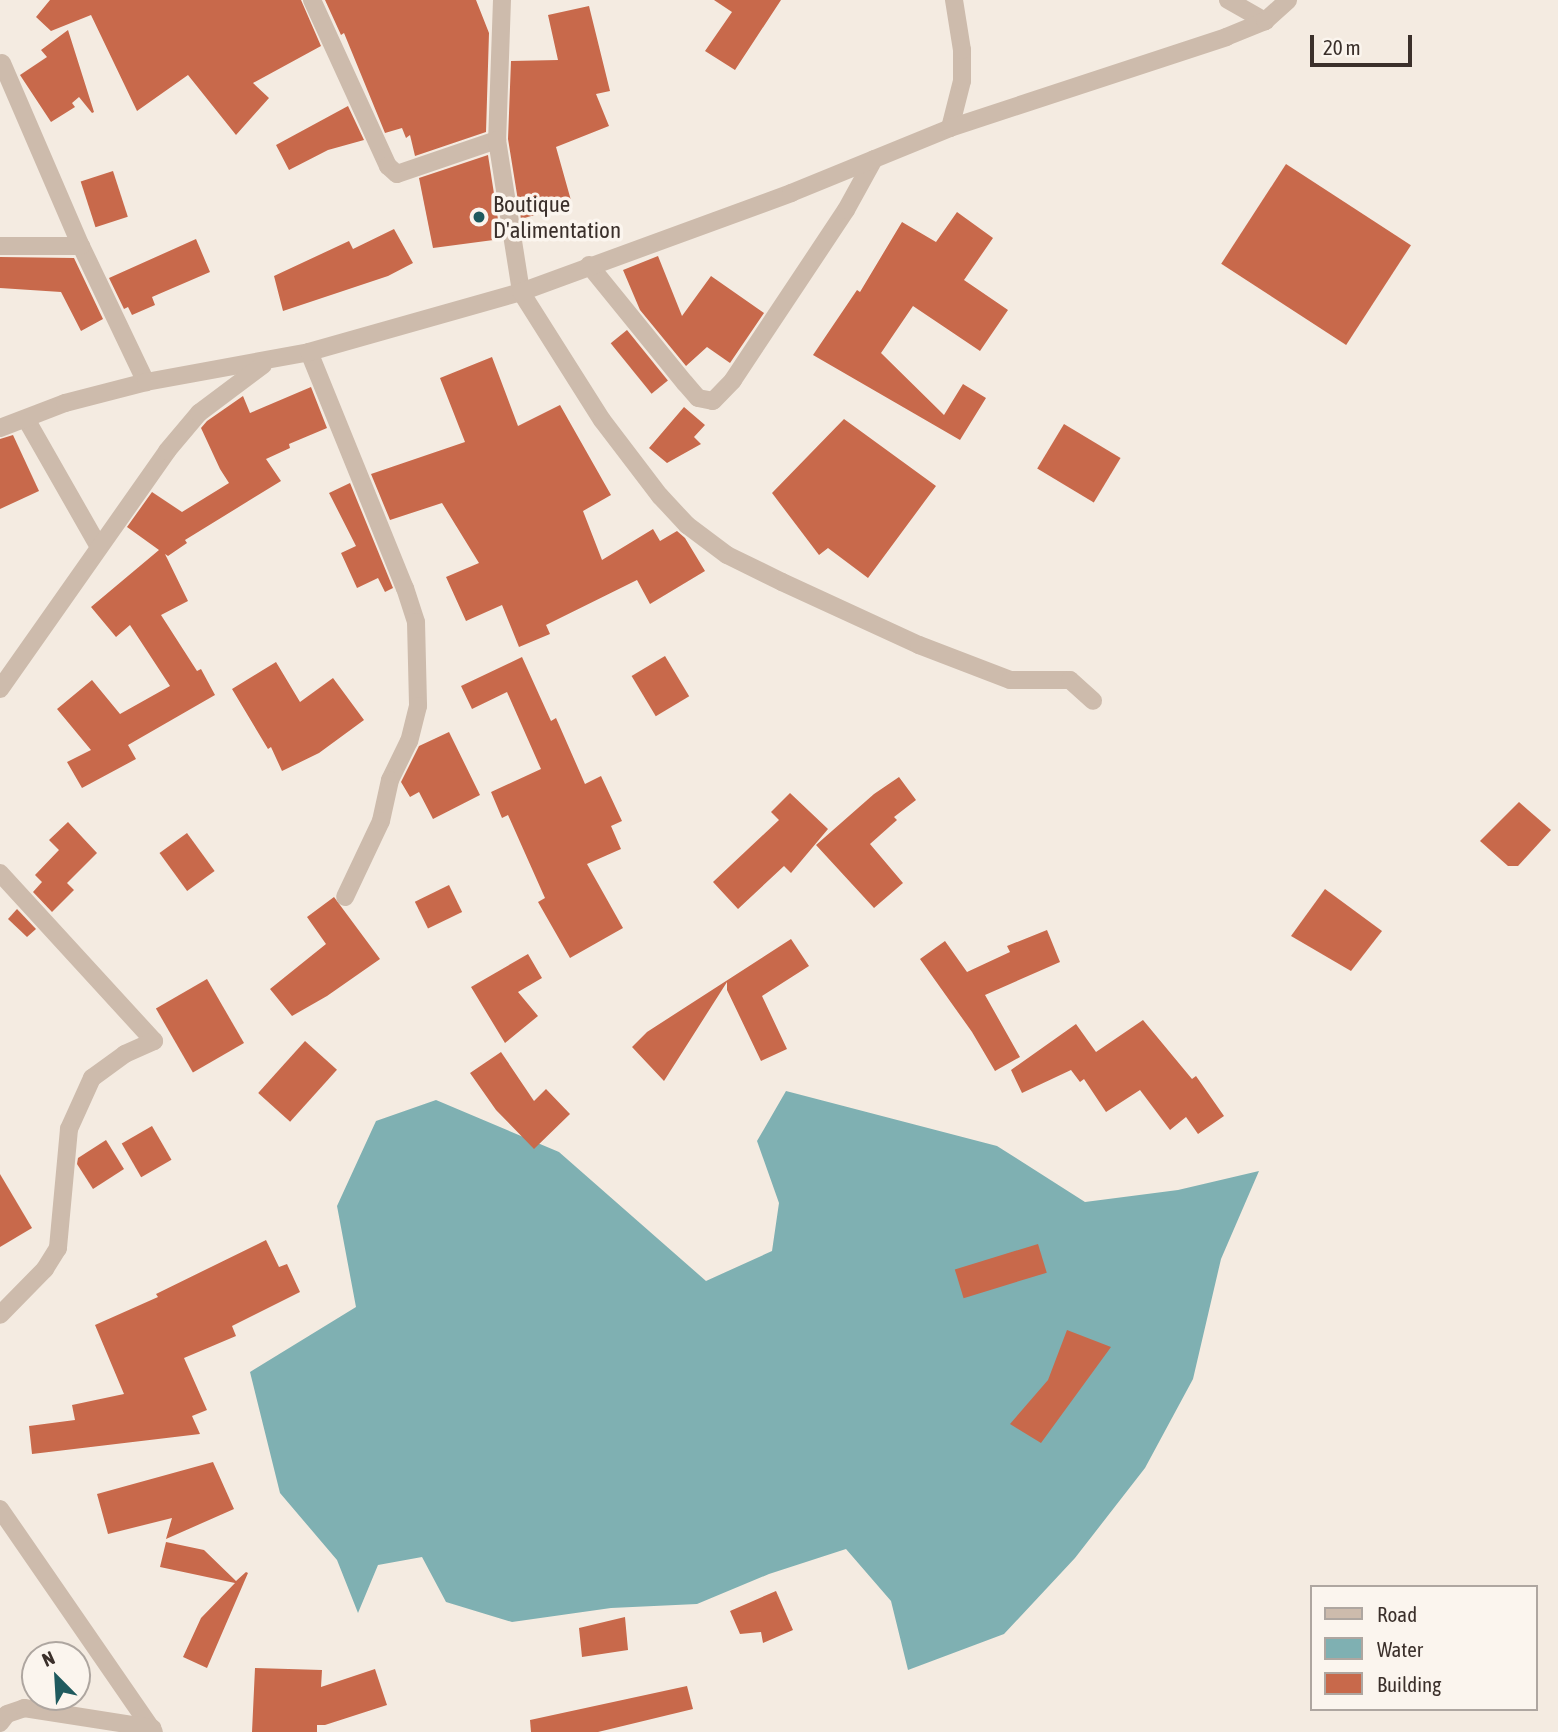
<!DOCTYPE html>
<style>
body{margin:0}
#map{position:relative;width:1558px;height:1732px;overflow:hidden;background:#f4ebe1;font-family:"Asap Condensed",sans-serif}
div>[style]{position:absolute}
[style*='--x']{left:calc(var(--x)*1px);top:calc(var(--y)*1px);width:calc(var(--w)*1px);rotate:calc(var(--a)*1deg)}
.water>*{inset:0;background:#7fb0b2}
.building>*{inset:0;background:#c8694b;transform-origin:0 0}
.minor>*{height:18px;margin:-9px;padding:0 9px;transform-origin:9px;border-radius:9px;background:#cdbbac}
.dots>*{width:19px;height:19px;translate:-50% -50%;box-sizing:border-box;border:4px solid #fbf5ee;border-radius:50%}
span{translate:-50% -50%;white-space:nowrap;text-align:center;line-height:1.15;-webkit-text-stroke:7px #fbf5ee;paint-order:stroke}
.poi-label{font-size:23px;color:#3b302b}
.left{translate:0 -50%;text-align:left}
.legend{position:absolute;left:1310px;top:1585px;width:228px;height:126px;box-sizing:border-box;background:#fbf5ee;border:2px solid #aea6a0;margin:0;padding:9px 12px;list-style:none;font-size:21px;color:#3b302b}
.legend li{display:flex;align-items:center;gap:14px;height:35px}
.legend b{width:35px;border:2px solid #aea6a0}
.north{position:absolute;left:21px;top:1641px;width:70px;height:70px;box-sizing:border-box;background:#fbf5ee;border:2px solid #aea6a0;border-radius:50%;rotate:336deg;font-size:19px;font-weight:700;line-height:28px;text-align:center;color:#3b302b}
.north::after{content:'';display:block;margin:auto;width:24px;height:32px;background:#1f5a5e;clip-path:polygon(50% 0,100% 100%,50% 72%,0 100%)}
.scale{position:absolute;left:1310px;top:35px;width:102px;height:32px;box-sizing:border-box;border:4px solid #3b302b;border-top:0;padding-left:9px;font-size:21px;line-height:24px;white-space:nowrap;color:#3b302b;-webkit-text-stroke:5px #fbf5ee;paint-order:stroke}
</style>
<div id="map">
<div class="water">
<div style="clip-path:polygon(786px 1091px,997px 1146px,1085px 1202px,1178px 1190px,1259px 1171px,1221px 1259px,1193px 1379px,1145px 1468px,1075px 1558px,1004px 1634px,908px 1670px,891px 1601px,846px 1549px,769px 1574px,697px 1604px,611px 1608px,512px 1622px,446px 1602px,422px 1557px,378px 1565px,358px 1613px,337px 1560px,280px 1493px,250px 1372px,356px 1307px,337px 1206px,376px 1121px,436px 1100px,559px 1152px,706px 1281px,772px 1251px,779px 1203px,757px 1141px)"></div>
</div>
<div class="building">
<div style="clip-path:polygon(50px 0,301px 0,321px 46px,253px 83px,269px 98px,236px 135px,188px 75px,137px 111px,91px 15px,51px 31px,36px 17px)"></div>
<div style="clip-path:polygon(325px 0,476px 0,489px 33px,486px 132px,415px 156px,410px 135px,406px 138px,402px 128px,385px 133px,344px 33px,341px 35px)"></div>
<div style="clip-path:polygon(714px 0,781px 0,735px 70px,705px 51px,732px 12px)"></div>
<div style="clip-path:polygon(589px 6px,610px 91px,596px 94px,609px 126px,556px 147px,572px 204px,521px 219px,508px 139px,511px 61px,558px 60px,548px 15px)"></div>
<div style="clip-path:polygon(68px 30px,94px 112px,92px 113px,79px 97px,72px 103px,75px 107px,51px 122px,20px 75px,47px 57px,41px 50px)"></div>
<div style="clip-path:polygon(348px 106px,364px 140px,328px 150px,289px 170px,276px 145px)"></div>
<div style="clip-path:polygon(488px 155px,501px 239px,433px 248px,419px 178px)"></div>
<div style="left:1286px;top:164px;width:149px;height:119px;rotate:33deg"></div>
<div style="left:113px;top:171px;width:48px;height:34px;rotate:72deg"></div>
<div style="clip-path:polygon(957px 212px,993px 238px,964px 280px,1008px 310px,980px 351px,913px 306px,881px 353px,944px 415px,963px 384px,986px 398px,960px 440px,813px 355px,857px 290px,860px 292px,902px 222px,936px 242px)"></div>
<div style="clip-path:polygon(394px 229px,413px 263px,388px 276px,283px 311px,274px 276px,349px 241px,353px 249px)"></div>
<div style="clip-path:polygon(196px 239px,210px 272px,152px 297px,155px 305px,132px 315px,128px 307px,124px 309px,109px 278px)"></div>
<div style="clip-path:polygon(658px 256px,682px 316px,711px 276px,764px 313px,730px 363px,707px 347px,686px 366px,640px 310px,623px 270px)"></div>
<div style="clip-path:polygon(0 257px,74px 258px,103px 319px,81px 331px,61px 292px,0 288px)"></div>
<div style="left:627px;top:330px;width:65px;height:21px;rotate:51deg"></div>
<div style="clip-path:polygon(492px 357px,518px 426px,560px 405px,611px 495px,583px 511px,602px 560px,653px 529px,660px 541px,677px 531px,685px 538px,705px 571px,650px 604px,637px 580px,546px 625px,550px 634px,519px 647px,502px 605px,466px 621px,446px 577px,479px 563px,442px 503px,390px 520px,371px 474px,465px 442px,440px 378px)"></div>
<div style="clip-path:polygon(311px 387px,327px 428px,289px 444px,290px 448px,266px 459px,281px 481px,185px 540px,187px 543px,168px 556px,165px 554px,188px 601px,161px 615px,197px 671px,201px 669px,215px 695px,128px 745px,136px 759px,82px 788px,67px 762px,91px 750px,57px 709px,92px 680px,120px 714px,170px 686px,130px 625px,116px 637px,91px 607px,159px 550px,127px 527px,152px 492px,182px 512px,229px 483px,220px 469px,201px 428px,207px 421px,243px 396px,250px 413px)"></div>
<div style="clip-path:polygon(684px 407px,705px 425px,694px 437px,701px 444px,667px 463px,649px 448px)"></div>
<div style="clip-path:polygon(844px 419px,936px 486px,868px 578px,828px 548px,819px 555px,772px 493px)"></div>
<div style="left:1064px;top:424px;width:66px;height:52px;rotate:31deg"></div>
<div style="clip-path:polygon(13px 435px,39px 491px,0 509px,0 439px)"></div>
<div style="clip-path:polygon(350px 483px,393px 588px,385px 592px,378px 578px,357px 588px,341px 553px,356px 546px,329px 493px)"></div>
<div style="left:665px;top:656px;width:47px;height:39px;rotate:59deg"></div>
<div style="clip-path:polygon(522px 657px,551px 721px,556px 718px,585px 784px,601px 776px,622px 821px,611px 826px,621px 849px,587px 864px,623px 928px,570px 958px,538px 902px,545px 898px,508px 815px,502px 818px,491px 792px,541px 769px,507px 692px,472px 709px,461px 686px)"></div>
<div style="clip-path:polygon(276px 662px,300px 702px,333px 678px,364px 720px,319px 753px,282px 771px,271px 747px,268px 749px,232px 689px)"></div>
<div style="clip-path:polygon(449px 732px,480px 795px,433px 819px,419px 792px,410px 797px,401px 782px,419px 746px)"></div>
<div style="clip-path:polygon(899px 777px,916px 800px,894px 817px,897px 820px,870px 844px,903px 883px,874px 908px,816px 845px,874px 794px)"></div>
<div style="clip-path:polygon(790px 793px,828px 829px,791px 873px,784px 866px,738px 909px,713px 882px,779px 820px,771px 812px)"></div>
<div style="clip-path:polygon(1519px 802px,1551px 830px,1518px 866px,1508px 866px,1480px 841px)"></div>
<div style="clip-path:polygon(68px 822px,97px 853px,67px 883px,74px 890px,52px 912px,33px 892px,42px 882px,35px 875px,59px 850px,49px 840px)"></div>
<div style="left:187px;top:833px;width:47px;height:34px;rotate:54deg"></div>
<div style="left:449px;top:885px;width:30px;height:38px;rotate:64deg"></div>
<div style="clip-path:polygon(1325px 889px,1382px 931px,1351px 971px,1291px 936px)"></div>
<div style="clip-path:polygon(334px 897px,380px 959px,327px 996px,292px 1016px,270px 989px,326px 944px,307px 917px)"></div>
<div style="clip-path:polygon(17px 909px,36px 929px,27px 937px,8px 919px)"></div>
<div style="clip-path:polygon(1047px 930px,1060px 962px,985px 995px,1020px 1057px,995px 1071px,972px 1032px,920px 959px,945px 941px,967px 972px,1010px 952px,1007px 946px)"></div>
<div style="clip-path:polygon(791px 939px,809px 966px,762px 996px,787px 1049px,761px 1061px,727px 990px,727px 982px,664px 1081px,632px 1047px,647px 1032px)"></div>
<div style="clip-path:polygon(528px 954px,542px 978px,518px 992px,538px 1016px,505px 1043px,471px 987px)"></div>
<div style="left:207px;top:979px;width:74px;height:59px;rotate:60deg"></div>
<div style="clip-path:polygon(1143px 1020px,1192px 1079px,1196px 1076px,1224px 1116px,1198px 1134px,1186px 1117px,1170px 1130px,1140px 1090px,1106px 1112px,1084px 1079px,1080px 1082px,1071px 1070px,1022px 1093px,1011px 1070px,1076px 1024px,1096px 1052px)"></div>
<div style="left:305px;top:1041px;width:43px;height:70px;rotate:42deg"></div>
<div style="clip-path:polygon(501px 1052px,534px 1101px,546px 1089px,570px 1114px,534px 1149px,496px 1110px,470px 1073px)"></div>
<div style="left:152px;top:1126px;width:39px;height:35px;rotate:60deg"></div>
<div style="clip-path:polygon(106px 1140px,124px 1169px,93px 1189px,77px 1164px,78px 1158px)"></div>
<div style="clip-path:polygon(0 1174px,32px 1228px,0 1247px)"></div>
<div style="clip-path:polygon(266px 1240px,279px 1267px,287px 1264px,300px 1292px,232px 1326px,236px 1336px,184px 1358px,207px 1410px,192px 1416px,200px 1434px,32px 1454px,29px 1426px,75px 1420px,72px 1405px,124px 1394px,95px 1325px,158px 1297px,156px 1294px)"></div>
<div style="left:1038px;top:1244px;width:30px;height:87px;rotate:73deg"></div>
<div style="clip-path:polygon(1067px 1330px,1111px 1347px,1041px 1443px,1010px 1424px,1048px 1380px)"></div>
<div style="clip-path:polygon(213px 1462px,234px 1509px,166px 1539px,172px 1518px,108px 1534px,97px 1494px)"></div>
<div style="clip-path:polygon(166px 1542px,204px 1550px,236px 1581px,246px 1572px,248px 1573px,207px 1668px,183px 1657px,201px 1618px,235px 1583px,160px 1567px)"></div>
<div style="clip-path:polygon(776px 1591px,793px 1630px,763px 1643px,761px 1632px,740px 1634px,730px 1611px)"></div>
<div style="clip-path:polygon(625px 1617px,628px 1650px,582px 1657px,579px 1628px)"></div>
<div style="clip-path:polygon(255px 1668px,322px 1670px,321px 1687px,375px 1669px,387px 1705px,325px 1725px,317px 1725px,317px 1732px,252px 1732px)"></div>
<div style="clip-path:polygon(687px 1686px,693px 1709px,598px 1732px,531px 1732px,530px 1720px)"></div>
</div>
<div class="minor">
<div style="--x:312;--y:0;--w:183;--a:65.4"></div>
<div style="--x:388;--y:166;--w:12;--a:42"></div>
<div style="--x:397;--y:174;--w:106;--a:-18.8"></div>
<div style="--x:502;--y:0;--w:140;--a:92"></div>
<div style="--x:497;--y:140;--w:154;--a:81"></div>
<div style="--x:521;--y:292;--w:151;--a:57.7"></div>
<div style="--x:602;--y:420;--w:96;--a:52.7"></div>
<div style="--x:660;--y:496;--w:40;--a:47"></div>
<div style="--x:687;--y:525;--w:50;--a:36.9"></div>
<div style="--x:727;--y:555;--w:61;--a:26.1"></div>
<div style="--x:782;--y:582;--w:151;--a:24.7"></div>
<div style="--x:919;--y:645;--w:97;--a:21"></div>
<div style="--x:1010;--y:680;--w:60;--a:0"></div>
<div style="--x:1070;--y:680;--w:31;--a:42"></div>
<div style="--x:1228;--y:0;--w:43;--a:29.6"></div>
<div style="--x:2;--y:63;--w:199;--a:66.7"></div>
<div style="--x:81;--y:246;--w:151;--a:64.5"></div>
<div style="--x:950;--y:128;--w:49;--a:-75.7"></div>
<div style="--x:962;--y:81;--w:31;--a:-90"></div>
<div style="--x:962;--y:50;--w:51;--a:-99.1"></div>
<div style="--x:0;--y:246;--w:81;--a:0"></div>
<div style="--x:589;--y:265;--w:152;--a:50.9"></div>
<div style="--x:685;--y:383;--w:20;--a:49"></div>
<div style="--x:698;--y:398;--w:15;--a:11"></div>
<div style="--x:713;--y:401;--w:29;--a:-46"></div>
<div style="--x:733;--y:380;--w:204;--a:-56.4"></div>
<div style="--x:846;--y:210;--w:58;--a:-61.2"></div>
<div style="--x:309;--y:352;--w:255;--a:67.9"></div>
<div style="--x:405;--y:588;--w:36;--a:72"></div>
<div style="--x:416;--y:622;--w:84;--a:88.6"></div>
<div style="--x:418;--y:706;--w:36;--a:104"></div>
<div style="--x:409;--y:741;--w:43;--a:116"></div>
<div style="--x:390;--y:780;--w:42;--a:102.4"></div>
<div style="--x:381;--y:821;--w:84;--a:115.3"></div>
<div style="--x:26;--y:419;--w:145;--a:60.3"></div>
<div style="--x:0;--y:428;--w:70;--a:-21"></div>
<div style="--x:65;--y:403;--w:84;--a:-14.5"></div>
<div style="--x:146;--y:382;--w:166;--a:-10.4"></div>
<div style="--x:309;--y:352;--w:220;--a:-15.8"></div>
<div style="--x:521;--y:292;--w:288;--a:-20.1"></div>
<div style="--x:791;--y:193;--w:172;--a:-22.2"></div>
<div style="--x:950;--y:128;--w:291;--a:-18.2"></div>
<div style="--x:1226;--y:37;--w:42;--a:-22.3"></div>
<div style="--x:1265;--y:21;--w:31;--a:-42"></div>
<div style="--x:0;--y:689;--w:291;--a:-54.9"></div>
<div style="--x:167;--y:451;--w:50;--a:-49.9"></div>
<div style="--x:199;--y:413;--w:80;--a:-36.9"></div>
<div style="--x:0;--y:873;--w:228;--a:47.5"></div>
<div style="--x:154;--y:1041;--w:32;--a:156"></div>
<div style="--x:125;--y:1054;--w:41;--a:144"></div>
<div style="--x:92;--y:1078;--w:56;--a:114.3"></div>
<div style="--x:69;--y:1129;--w:120;--a:95.3"></div>
<div style="--x:58;--y:1248;--w:25;--a:122"></div>
<div style="--x:45;--y:1269;--w:64;--a:134.4"></div>
<div style="--x:0;--y:1509;--w:271;--a:55.4"></div>
<div style="--x:0;--y:1723;--w:11;--a:-52"></div>
<div style="--x:7;--y:1714;--w:18;--a:-19"></div>
<div style="--x:24;--y:1708;--w:130;--a:8.9"></div>
</div>
<div class="dots">
<div style="left:479px;top:217px;background:#1f5a5e"></div>
</div>
<div class="poi-label">
<span class="left" style="left:493px;top:217px">Boutique<br>D'alimentation</span>
</div>
<ul class="legend">
<li><b style="height:9px;background:#cdbbac"></b>Road</li>
<li><b style="height:19px;background:#7fb0b2"></b>Water</li>
<li><b style="height:19px;background:#c8694b"></b>Building</li>
</ul>
<div class="north">N</div>
<div class="scale">20 m</div>
</div>
